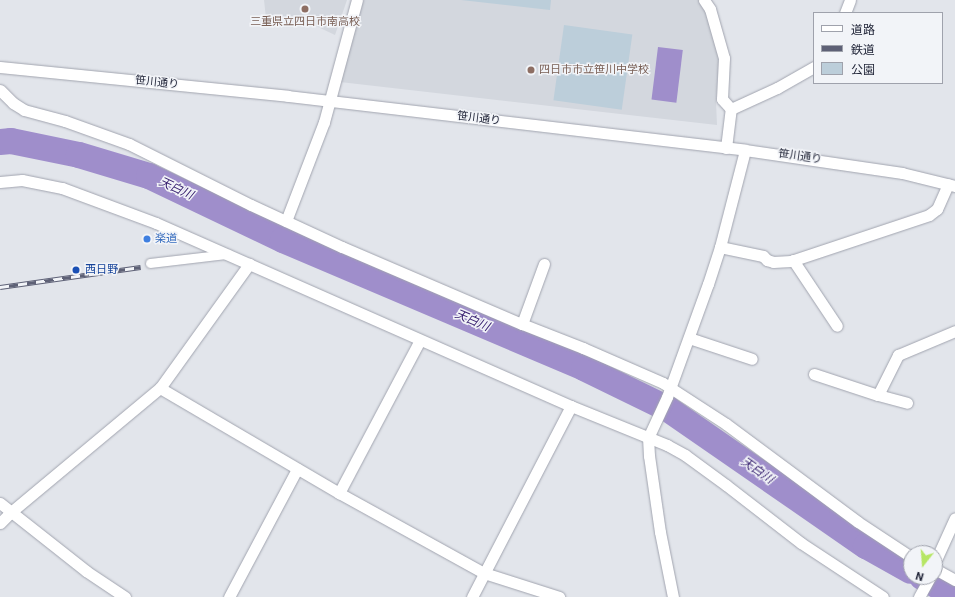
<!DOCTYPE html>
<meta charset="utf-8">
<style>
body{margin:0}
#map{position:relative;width:955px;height:597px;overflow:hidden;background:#e2e5eb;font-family:Roboto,"Noto Sans JP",sans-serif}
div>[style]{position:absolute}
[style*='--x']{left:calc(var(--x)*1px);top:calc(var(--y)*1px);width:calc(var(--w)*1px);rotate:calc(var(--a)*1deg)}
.built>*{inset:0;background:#d3d7de}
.green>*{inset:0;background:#bcceda;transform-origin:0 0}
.water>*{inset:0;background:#9f8ecb;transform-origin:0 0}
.river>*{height:26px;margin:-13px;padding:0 13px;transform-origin:13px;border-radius:13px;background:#9f8ecb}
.roads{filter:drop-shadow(0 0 1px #a1a4af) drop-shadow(0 0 1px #a1a4af)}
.pedestrian>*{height:9px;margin:-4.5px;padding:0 4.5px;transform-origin:4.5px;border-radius:4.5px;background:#fff}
.minor>*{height:11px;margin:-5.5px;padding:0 5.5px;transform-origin:5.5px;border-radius:5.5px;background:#fff}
.tertiary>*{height:11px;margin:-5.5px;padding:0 5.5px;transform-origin:5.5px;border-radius:5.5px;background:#fff}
.rail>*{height:4.5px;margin-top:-2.25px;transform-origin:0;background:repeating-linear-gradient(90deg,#f2f4f8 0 9px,#5e6176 0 18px);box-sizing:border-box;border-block:1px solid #5e6176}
.dots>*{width:11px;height:11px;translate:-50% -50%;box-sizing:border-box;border:2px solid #f2f4f8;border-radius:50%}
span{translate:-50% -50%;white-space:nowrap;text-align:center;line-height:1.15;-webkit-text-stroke:3px #f2f4f8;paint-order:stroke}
.education-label{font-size:11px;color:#785e54}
.left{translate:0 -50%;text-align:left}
.street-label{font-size:11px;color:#23273a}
.shop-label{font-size:11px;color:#366cbe}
.transit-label{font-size:11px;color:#164399}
.water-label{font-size:12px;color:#392271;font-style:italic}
.legend{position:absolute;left:813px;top:12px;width:130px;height:72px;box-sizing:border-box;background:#f2f4f8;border:1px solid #9fa2ac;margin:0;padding:5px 7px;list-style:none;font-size:12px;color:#23273a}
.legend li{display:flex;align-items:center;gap:8px;height:20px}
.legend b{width:20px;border:1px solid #9fa2ac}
.north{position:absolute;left:903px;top:545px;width:40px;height:40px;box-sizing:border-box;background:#f2f4f8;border:1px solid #9fa2ac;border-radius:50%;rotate:197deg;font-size:11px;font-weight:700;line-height:16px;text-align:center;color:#23273a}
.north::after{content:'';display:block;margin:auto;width:14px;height:18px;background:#b6e664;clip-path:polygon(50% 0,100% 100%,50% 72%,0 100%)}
</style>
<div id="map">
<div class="built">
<div style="clip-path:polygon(264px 0,347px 0,335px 35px,301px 19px,266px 18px)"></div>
<div style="clip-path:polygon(362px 0,698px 0,704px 7px,719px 58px,716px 102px,717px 125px,340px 82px)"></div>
</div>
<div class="green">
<div style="clip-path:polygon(461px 0,551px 0,550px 10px)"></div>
<div style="left:564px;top:25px;width:69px;height:76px;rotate:8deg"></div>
</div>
<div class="water">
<div style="left:658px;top:47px;width:25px;height:53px;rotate:7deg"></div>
</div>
<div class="river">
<div style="--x:0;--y:142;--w:11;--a:-5"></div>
<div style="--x:11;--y:141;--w:69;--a:11.6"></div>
<div style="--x:79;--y:155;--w:73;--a:16.7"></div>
<div style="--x:149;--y:176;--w:148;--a:25.5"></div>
<div style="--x:283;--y:240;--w:327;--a:23"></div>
<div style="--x:584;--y:368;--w:93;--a:26"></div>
<div style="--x:668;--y:409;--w:241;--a:34.7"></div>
<div style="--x:866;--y:546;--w:51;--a:29.1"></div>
<div style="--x:922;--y:577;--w:38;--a:30"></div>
</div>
<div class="roads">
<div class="pedestrian">
<div style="--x:150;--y:263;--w:78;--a:-6.7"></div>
</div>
<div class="minor">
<div style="--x:704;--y:0;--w:11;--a:56"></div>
<div style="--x:710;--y:9;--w:51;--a:74.1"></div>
<div style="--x:724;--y:58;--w:41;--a:92.8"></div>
<div style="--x:722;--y:99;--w:13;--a:48"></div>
<div style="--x:845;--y:13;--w:14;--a:-69"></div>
<div style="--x:0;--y:90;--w:18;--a:45"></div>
<div style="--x:13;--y:103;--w:13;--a:32"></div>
<div style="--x:24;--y:110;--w:42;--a:15"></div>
<div style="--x:65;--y:121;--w:68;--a:19.8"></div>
<div style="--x:129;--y:144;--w:136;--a:26.6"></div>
<div style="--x:251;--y:205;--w:100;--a:24.8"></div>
<div style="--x:342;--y:247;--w:196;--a:23.2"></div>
<div style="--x:522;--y:324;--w:66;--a:21.5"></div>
<div style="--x:583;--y:348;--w:87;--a:23.6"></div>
<div style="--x:663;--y:383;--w:75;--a:33.1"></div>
<div style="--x:726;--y:424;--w:164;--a:36.6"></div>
<div style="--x:858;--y:522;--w:64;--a:33.4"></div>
<div style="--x:731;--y:109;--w:51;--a:-24.5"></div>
<div style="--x:777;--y:88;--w:43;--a:-29.6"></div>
<div style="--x:726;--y:148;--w:39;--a:-83"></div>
<div style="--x:286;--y:221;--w:106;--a:-69"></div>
<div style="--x:324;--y:122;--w:126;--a:-74.9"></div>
<div style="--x:720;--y:247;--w:44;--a:11.8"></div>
<div style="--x:763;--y:256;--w:6;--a:45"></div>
<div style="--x:767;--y:260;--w:6;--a:18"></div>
<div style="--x:773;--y:262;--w:18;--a:-3"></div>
<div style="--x:791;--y:261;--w:145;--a:-18.4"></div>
<div style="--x:929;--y:215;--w:10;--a:-37"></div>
<div style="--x:937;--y:209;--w:27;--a:-66"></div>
<div style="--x:793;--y:260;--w:79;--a:56.3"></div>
<div style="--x:522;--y:324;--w:64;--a:-69.9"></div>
<div style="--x:689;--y:338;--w:66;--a:18.4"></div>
<div style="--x:814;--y:374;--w:67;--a:18.2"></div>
<div style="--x:878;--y:395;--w:45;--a:-63.4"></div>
<div style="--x:898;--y:355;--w:62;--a:-22.8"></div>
<div style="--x:160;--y:388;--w:208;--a:30.4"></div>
<div style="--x:339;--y:493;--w:166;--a:28.9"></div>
<div style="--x:484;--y:573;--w:79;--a:17.7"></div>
<div style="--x:878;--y:395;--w:30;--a:15"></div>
<div style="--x:339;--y:493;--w:173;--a:-62.1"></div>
<div style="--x:0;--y:503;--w:110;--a:38.3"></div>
<div style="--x:86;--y:571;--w:47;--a:33.7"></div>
<div style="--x:0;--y:523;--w:16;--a:-45"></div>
<div style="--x:11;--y:512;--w:194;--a:-39.8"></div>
<div style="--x:160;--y:388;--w:153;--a:-54.3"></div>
<div style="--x:935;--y:562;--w:48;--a:-65.6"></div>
<div style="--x:935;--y:569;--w:23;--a:29"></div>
<div style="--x:229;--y:597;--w:145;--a:-62"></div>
<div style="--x:472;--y:597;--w:215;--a:-62.6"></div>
<div style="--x:673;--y:597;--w:66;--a:-101.3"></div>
<div style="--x:660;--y:532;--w:77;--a:-98.2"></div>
<div style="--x:649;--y:456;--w:18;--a:-93"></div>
<div style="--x:648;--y:438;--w:45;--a:-65.1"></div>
<div style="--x:667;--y:397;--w:120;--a:-70.1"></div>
<div style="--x:708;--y:284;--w:39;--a:-72"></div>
<div style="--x:720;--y:247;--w:100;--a:-75.5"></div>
<div style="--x:919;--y:597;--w:23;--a:-61"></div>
</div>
<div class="tertiary">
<div style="--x:0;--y:67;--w:289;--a:5.7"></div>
<div style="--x:288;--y:96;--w:460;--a:6.7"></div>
<div style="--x:745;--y:150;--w:159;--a:8.3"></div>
<div style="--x:902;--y:173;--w:55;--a:13.8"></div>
<div style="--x:0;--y:182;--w:22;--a:-5"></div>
<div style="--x:22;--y:180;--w:41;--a:11.3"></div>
<div style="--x:62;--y:188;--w:100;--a:20.4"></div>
<div style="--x:156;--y:223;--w:454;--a:23.8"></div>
<div style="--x:571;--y:406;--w:104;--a:22.1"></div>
<div style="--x:667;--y:445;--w:21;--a:29"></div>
<div style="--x:685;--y:455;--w:51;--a:36.2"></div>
<div style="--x:726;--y:485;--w:95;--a:37.7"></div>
<div style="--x:801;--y:543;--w:98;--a:33.4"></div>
</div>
</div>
<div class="rail">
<div style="--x:0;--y:287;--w:142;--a:-8.1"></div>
</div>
<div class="dots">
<div style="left:305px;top:9px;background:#8d6e63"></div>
<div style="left:531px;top:70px;background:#8d6e63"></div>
<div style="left:147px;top:239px;background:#3f7fe0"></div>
<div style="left:76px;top:270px;background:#1a4fb4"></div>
</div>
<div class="education-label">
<span style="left:305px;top:22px">三重県立四日市南高校</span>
<span class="left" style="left:539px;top:70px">四日市市立笹川中学校</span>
</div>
<div class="street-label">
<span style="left:157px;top:83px;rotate:6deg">笹川通り</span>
<span style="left:479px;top:119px;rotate:7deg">笹川通り</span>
<span style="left:800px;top:157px;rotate:8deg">笹川通り</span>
</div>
<div class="shop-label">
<span class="left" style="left:155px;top:239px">楽道</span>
</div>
<div class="transit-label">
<span class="left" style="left:85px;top:270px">西日野</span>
</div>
<div class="water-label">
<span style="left:176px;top:189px;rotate:25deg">天白川</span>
<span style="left:472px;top:321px;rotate:23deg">天白川</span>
<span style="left:757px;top:471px;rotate:35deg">天白川</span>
</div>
<ul class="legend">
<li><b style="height:5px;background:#fff"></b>道路</li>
<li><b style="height:5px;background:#5e6176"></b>鉄道</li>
<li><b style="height:11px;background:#bcceda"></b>公園</li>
</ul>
<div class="north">N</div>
</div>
